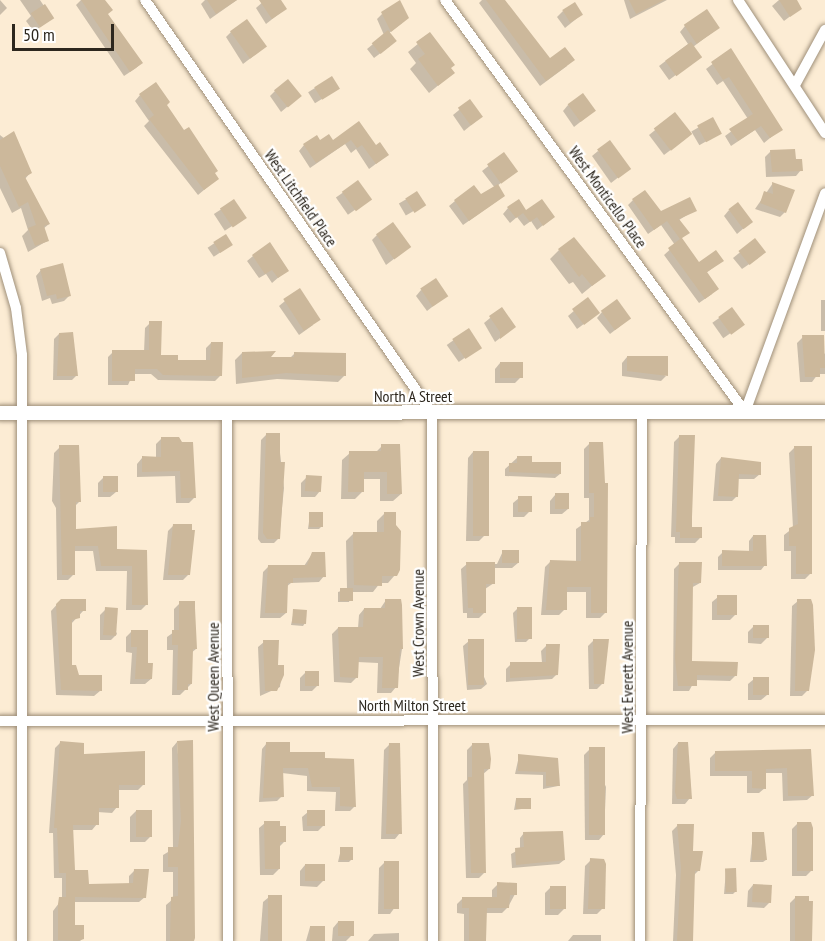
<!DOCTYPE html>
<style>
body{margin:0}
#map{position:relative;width:825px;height:941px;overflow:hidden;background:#fcecd4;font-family:"PT Sans Narrow",sans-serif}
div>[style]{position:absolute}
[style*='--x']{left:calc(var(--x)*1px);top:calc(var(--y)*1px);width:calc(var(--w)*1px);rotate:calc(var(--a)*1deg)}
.shadow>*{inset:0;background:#0003;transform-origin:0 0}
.building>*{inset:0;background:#ccb89b;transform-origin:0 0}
.roads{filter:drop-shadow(0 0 2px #9f907a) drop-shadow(0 0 2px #9f907a)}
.minor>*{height:10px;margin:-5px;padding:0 5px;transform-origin:5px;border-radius:5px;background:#fff}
.tertiary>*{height:14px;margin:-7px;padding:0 7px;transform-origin:7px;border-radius:7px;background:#fff}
span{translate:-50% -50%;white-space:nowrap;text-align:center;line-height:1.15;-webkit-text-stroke:4.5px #fff;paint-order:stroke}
.street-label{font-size:16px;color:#2d271e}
.scale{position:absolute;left:12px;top:24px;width:102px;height:27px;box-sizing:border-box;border:3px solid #2d271e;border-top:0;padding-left:8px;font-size:18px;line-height:21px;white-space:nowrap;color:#2d271e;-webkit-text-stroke:4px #fff;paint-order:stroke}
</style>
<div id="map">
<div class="shadow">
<div style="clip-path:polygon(0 0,7px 8px,0 15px)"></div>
<div style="clip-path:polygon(20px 0,40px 0,52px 18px,34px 32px,26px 21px,31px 16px)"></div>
<div style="clip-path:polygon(81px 0,104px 0,106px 14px,141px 63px,136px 68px,124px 76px,76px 5px)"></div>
<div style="clip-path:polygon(205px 0,237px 0,210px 19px,201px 4px)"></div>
<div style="clip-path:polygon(265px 0,279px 0,285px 9px,266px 24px,256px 8px)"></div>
<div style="clip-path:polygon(482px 0,503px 0,550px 60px,567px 66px,540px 86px,479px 3px)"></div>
<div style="clip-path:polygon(624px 0,667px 0,630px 19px)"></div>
<div style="clip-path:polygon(779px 0,795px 0,801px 8px,784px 21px,772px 6px)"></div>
<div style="clip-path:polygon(563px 11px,581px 15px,565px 28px,557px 17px)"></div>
<div style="clip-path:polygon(382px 14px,402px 23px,389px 33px,390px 46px,374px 58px,367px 49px,384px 35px,377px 19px)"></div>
<div style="clip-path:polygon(685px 26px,718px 28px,693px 47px,700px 57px,669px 80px,659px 66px,688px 44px,680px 32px)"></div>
<div style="clip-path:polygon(231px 32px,265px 47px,243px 64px,226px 37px)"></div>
<div style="clip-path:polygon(430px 34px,453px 73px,429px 93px,410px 69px,416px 63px,408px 52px)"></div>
<div style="clip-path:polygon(731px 50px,781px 129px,764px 143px,755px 130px,731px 146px,725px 136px,748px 119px,723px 81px,717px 85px,706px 69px)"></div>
<div style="left:331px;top:78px;width:13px;height:27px;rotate:58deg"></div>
<div style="clip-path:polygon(275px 91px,300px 96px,281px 112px,270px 96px)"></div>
<div style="clip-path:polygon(140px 95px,165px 105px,217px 179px,198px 195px,144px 126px,149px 121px,135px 101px)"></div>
<div style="clip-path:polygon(470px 101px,475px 122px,464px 131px,453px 115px)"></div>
<div style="clip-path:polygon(568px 105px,594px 111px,574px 127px,563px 111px)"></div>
<div style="clip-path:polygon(675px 114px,685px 139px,664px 155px,649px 135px)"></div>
<div style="left:713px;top:119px;width:16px;height:25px;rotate:60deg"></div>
<div style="clip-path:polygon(359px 123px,381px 160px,369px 169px,356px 149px,351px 153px,345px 144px,310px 168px,299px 151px,304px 145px,333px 142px)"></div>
<div style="clip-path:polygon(14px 133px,30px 173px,25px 179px,49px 224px,43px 229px,47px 241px,28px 252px,22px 236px,28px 230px,21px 208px,12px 213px,0 188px,0 135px,5px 139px)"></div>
<div style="clip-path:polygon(598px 151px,629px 169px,611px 183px,592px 156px)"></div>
<div style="clip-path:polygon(771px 151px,795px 161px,801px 170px,796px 176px,766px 177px,765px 157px)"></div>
<div style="clip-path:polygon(504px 154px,516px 171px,497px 186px,504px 196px,463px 225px,449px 206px,455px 201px,481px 196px,495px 188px,482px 171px)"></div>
<div style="left:358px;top:182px;width:21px;height:27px;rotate:55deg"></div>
<div style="clip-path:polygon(773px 183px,785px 212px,780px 217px,755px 209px)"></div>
<div style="left:417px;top:193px;width:14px;height:21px;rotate:60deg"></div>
<div style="clip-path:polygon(633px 200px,661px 213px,695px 210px,679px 220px,688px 233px,680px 239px,699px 264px,722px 261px,706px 273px,712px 294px,699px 303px,664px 255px,675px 245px,661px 225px,648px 234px,628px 205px)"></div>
<div style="left:234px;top:201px;width:20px;height:24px;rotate:57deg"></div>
<div style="clip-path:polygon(508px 208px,526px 212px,553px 217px,537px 230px,531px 221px,524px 226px,517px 217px,510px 223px,503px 214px)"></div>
<div style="clip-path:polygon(729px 210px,751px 222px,737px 234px,724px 216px)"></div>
<div style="clip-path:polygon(377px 235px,403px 252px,386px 265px,372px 240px)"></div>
<div style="left:225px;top:236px;width:11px;height:21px;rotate:56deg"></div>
<div style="clip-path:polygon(755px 240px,758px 258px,742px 269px,733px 258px)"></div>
<div style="clip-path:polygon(559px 250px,604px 276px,582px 294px,573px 282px,569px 284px,550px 259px)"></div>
<div style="clip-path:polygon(253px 256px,287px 270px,272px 283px,266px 274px,259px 278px,247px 261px)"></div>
<div style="clip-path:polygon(41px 270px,70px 295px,64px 301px,52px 304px,50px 298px,42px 301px,36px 276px)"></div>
<div style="clip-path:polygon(421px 290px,446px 296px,427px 311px,416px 296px)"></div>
<div style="clip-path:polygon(588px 299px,592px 318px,577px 329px,568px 316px)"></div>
<div style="left:825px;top:300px;width:31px;height:4px;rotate:90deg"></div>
<div style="clip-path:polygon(285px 301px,313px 325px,299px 335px,279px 306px)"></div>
<div style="clip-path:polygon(501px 309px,514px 327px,495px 342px,484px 323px)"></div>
<div style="left:732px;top:309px;width:19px;height:24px;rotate:55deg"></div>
<div style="clip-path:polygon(602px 312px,624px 323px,610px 334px,597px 318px)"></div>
<div style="clip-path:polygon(150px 323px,160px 356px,176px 361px,206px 362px,206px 348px,211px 343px,221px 375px,215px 381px,158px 380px,151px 374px,133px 374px,128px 385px,108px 385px,108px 357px,113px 352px,144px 352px,145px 328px)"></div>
<div style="left:468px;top:330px;width:21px;height:26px;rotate:55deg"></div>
<div style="clip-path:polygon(59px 334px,77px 375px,72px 380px,53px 380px,54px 339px)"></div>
<div style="clip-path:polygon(803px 337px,825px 354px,825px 374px,818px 374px,812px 382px,800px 382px,797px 343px)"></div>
<div style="clip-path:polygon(242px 353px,269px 359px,289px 359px,295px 353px,345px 375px,338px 382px,277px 379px,236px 384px,235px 360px)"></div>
<div style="clip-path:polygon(627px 357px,666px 376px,661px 381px,622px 376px,622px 363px)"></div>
<div style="clip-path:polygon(500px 363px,521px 377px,515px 383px,495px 383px,495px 369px)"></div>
<div style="clip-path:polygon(266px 435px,278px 435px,284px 488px,279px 538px,274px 543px,261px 543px,258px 539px,261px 440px)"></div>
<div style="clip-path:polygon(680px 436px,691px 529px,700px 538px,695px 543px,675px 543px,675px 537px,671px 537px,674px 442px)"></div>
<div style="clip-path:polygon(162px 438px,178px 438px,194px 498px,189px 503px,176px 503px,175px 476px,137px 477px,137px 464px,142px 458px,156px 458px,156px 444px)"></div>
<div style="clip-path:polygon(590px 443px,606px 612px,600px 618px,586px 618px,586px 592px,565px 592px,565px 609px,559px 615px,541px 615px,545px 567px,551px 561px,576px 562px,576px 529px,589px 520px,589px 498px,584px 498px,584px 449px)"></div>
<div style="clip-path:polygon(382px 446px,401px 494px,393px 501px,380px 501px,380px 479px,362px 479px,363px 491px,355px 499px,341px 499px,342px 460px,350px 453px,375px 453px)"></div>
<div style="clip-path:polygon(60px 447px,80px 501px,75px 506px,74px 530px,116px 551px,145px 552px,146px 605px,141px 610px,126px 610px,127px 571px,96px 571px,93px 551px,73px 551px,73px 575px,68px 580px,57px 580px,56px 508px,52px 501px,54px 453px)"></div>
<div style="clip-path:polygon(795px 447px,811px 573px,805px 579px,791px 579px,791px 551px,784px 551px,784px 535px,793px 528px,789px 453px)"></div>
<div style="clip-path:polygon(473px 452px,485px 535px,479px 541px,466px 541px,468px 458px)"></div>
<div style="clip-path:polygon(518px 457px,530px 464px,560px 474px,555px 478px,505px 476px,505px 469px)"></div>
<div style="clip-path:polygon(721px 458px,760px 474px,754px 479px,737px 479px,737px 496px,732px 501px,713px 501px,716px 464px)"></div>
<div style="clip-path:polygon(104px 477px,116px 492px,110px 497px,98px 497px,98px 483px)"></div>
<div style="clip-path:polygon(307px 477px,320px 491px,315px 497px,301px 497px,301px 483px)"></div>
<div style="clip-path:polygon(555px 495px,568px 509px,562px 514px,550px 514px,550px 501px)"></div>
<div style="clip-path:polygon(519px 498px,530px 511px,524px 517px,513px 517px,513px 503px)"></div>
<div style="clip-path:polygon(385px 513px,395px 575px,388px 583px,380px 583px,373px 592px,352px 592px,349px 602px,338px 602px,338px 592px,347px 589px,346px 541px,354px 533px,377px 533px,377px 521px)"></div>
<div style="clip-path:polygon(310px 514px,322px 526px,319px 529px,308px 529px)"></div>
<div style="clip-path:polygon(173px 526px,188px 575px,183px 580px,163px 580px,168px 531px)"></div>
<div style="clip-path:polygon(753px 536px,765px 565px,761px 570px,718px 570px,718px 557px,723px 552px,749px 552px,749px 541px)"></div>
<div style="clip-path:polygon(503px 551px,518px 563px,512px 568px,494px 568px,494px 583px,485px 589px,485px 612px,479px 618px,467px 618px,467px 613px,463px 613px,461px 569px,467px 564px,497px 564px)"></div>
<div style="clip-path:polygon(312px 554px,324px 576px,319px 582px,291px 583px,286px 587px,286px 613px,280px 618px,260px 618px,263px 572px,269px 566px,304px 566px)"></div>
<div style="clip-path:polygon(680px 563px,700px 583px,691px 588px,691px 662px,736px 675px,730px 681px,695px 680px,689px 691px,673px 691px,674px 569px)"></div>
<div style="clip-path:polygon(718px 597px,736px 614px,730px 620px,712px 620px,712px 602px)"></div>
<div style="clip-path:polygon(61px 600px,84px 610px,71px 624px,71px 666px,78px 677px,100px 691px,94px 696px,56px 695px,51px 611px)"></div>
<div style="clip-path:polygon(386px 600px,402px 649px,396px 687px,391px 693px,377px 693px,378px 663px,357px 662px,357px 677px,351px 683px,334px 682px,332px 634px,338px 628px,358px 628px,359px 615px,364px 609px,380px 609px)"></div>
<div style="clip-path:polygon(798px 601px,808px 690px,802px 696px,790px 696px,792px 606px)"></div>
<div style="clip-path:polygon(180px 603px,196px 649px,191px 653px,191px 684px,180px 695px,172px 695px,173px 650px,167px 650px,167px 637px,174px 632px,174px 609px)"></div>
<div style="clip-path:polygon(106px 609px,117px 634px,111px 640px,100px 640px,100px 615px)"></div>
<div style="clip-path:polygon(517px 609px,530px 638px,526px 642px,515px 642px,513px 613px)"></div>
<div style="clip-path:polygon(294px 611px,305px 623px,303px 626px,291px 625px)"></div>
<div style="clip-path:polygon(753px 627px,767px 638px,761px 644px,748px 643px,748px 632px)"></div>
<div style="clip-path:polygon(131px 632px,151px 679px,145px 684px,130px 684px,132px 653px,126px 652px,126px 637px)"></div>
<div style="clip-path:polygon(594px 640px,603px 683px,597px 689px,589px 689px,588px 646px)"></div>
<div style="clip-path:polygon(469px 641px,487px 684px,481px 689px,467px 690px,463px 646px)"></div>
<div style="clip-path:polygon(264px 642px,277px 667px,282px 667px,280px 687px,260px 696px,258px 647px)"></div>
<div style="clip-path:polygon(546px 646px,557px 674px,552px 679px,506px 682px,506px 669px,511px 664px,542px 663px,541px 651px)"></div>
<div style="clip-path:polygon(306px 672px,317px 686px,312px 691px,300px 691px,300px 678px)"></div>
<div style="clip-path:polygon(754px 679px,767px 695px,761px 700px,748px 700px,748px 684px)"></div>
<div style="clip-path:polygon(177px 742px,193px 941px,166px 941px,166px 905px,173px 899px,173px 872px,163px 872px,163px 855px,173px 849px,172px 748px)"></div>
<div style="clip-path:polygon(60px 743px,143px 785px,138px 790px,117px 790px,117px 807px,112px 813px,97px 812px,97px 824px,92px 830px,72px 830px,73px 871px,87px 886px,129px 885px,129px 876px,134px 871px,145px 897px,139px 902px,74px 902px,74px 926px,83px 938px,80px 941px,53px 941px,53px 911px,62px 899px,62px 878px,54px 878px,53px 833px,49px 833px,55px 748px)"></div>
<div style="clip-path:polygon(267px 743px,288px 754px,324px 760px,355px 806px,350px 811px,335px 811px,336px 792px,307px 791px,307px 776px,282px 773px,282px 796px,277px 801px,259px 802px,262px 749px)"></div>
<div style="clip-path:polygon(678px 743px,690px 798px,685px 804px,672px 804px,673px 749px)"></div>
<div style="clip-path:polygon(390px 744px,400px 833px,395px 839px,381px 839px,384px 750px)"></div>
<div style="clip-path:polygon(472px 745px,489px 769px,482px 775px,485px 872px,479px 878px,466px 878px,463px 784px,467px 780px,467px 750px)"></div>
<div style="clip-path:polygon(590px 749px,606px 787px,604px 834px,599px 840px,585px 840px,584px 755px)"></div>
<div style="clip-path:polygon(810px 751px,813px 795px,807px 800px,783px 801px,782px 773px,765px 773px,765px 788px,759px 793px,747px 793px,747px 776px,710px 776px,710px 758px,716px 752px)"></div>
<div style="clip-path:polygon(519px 756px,557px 759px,558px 786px,543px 789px,543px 775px,515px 774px)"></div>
<div style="clip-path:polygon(516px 799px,529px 808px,514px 810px)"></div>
<div style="clip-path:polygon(136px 811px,151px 836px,145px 842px,130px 842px,130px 817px)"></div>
<div style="clip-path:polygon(308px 812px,324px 825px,318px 831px,303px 831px,302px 817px)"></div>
<div style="clip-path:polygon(265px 823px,284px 842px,279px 847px,279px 869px,273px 875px,260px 875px,259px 828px)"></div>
<div style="clip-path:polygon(798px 823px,811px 871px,806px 876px,792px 876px,792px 829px)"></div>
<div style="clip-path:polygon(678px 825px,699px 870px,693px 876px,692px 941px,673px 941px,676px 875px,672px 831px)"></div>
<div style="clip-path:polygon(524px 833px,564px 860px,559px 864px,512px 868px,511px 854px,520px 849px,520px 838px)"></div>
<div style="clip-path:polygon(753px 834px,766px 860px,763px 862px,750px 862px)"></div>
<div style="clip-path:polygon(341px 849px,351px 860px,349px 862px,338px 862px)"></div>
<div style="clip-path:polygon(591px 860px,603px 908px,597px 914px,583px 914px,585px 866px)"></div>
<div style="clip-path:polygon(398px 862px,398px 903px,390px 914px,378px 914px,379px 868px,384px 863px)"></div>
<div style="clip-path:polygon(305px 865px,323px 881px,317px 887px,300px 886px,300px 871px)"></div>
<div style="clip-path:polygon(726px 870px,735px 892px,733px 894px,724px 894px)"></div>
<div style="clip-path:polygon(498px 884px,515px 894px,508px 907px,502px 913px,485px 913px,485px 941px,464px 941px,464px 914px,457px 913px,457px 904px,463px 898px,492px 898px,492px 890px)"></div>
<div style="clip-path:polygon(753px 885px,770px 902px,764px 908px,747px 907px,748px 891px)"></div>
<div style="clip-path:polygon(551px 887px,564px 909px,558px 915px,545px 915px,545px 893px)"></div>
<div style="clip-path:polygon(269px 897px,279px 941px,260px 941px,263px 902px)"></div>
<div style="clip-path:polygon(796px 897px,812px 941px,790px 941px,790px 903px)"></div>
<div style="clip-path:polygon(338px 922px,352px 935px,346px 941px,332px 941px,333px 928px)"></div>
<div style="clip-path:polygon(310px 927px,323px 941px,306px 941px)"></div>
<div style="clip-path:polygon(399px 933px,399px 941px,368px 941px,374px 934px)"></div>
<div style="clip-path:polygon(573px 935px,601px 935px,601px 941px,568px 941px)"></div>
</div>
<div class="building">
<div style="clip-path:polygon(81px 0,105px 0,113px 10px,108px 14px,143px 63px,130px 72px)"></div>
<div style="clip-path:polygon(207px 0,237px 0,216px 14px)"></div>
<div style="clip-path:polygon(259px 0,281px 0,287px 9px,272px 19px)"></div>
<div style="clip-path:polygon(400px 0,409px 18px,391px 32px,381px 12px)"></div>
<div style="clip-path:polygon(486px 0,505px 0,550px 58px,565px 47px,575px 60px,546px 81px)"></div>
<div style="clip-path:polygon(629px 0,664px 0,636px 14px)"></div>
<div style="clip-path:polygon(779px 0,797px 0,802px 9px,790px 17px)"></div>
<div style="left:575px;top:2px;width:15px;height:15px;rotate:58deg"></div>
<div style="left:45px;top:4px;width:17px;height:17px;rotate:57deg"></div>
<div style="left:707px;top:9px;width:23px;height:28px;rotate:56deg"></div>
<div style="left:247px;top:19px;width:34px;height:21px;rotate:54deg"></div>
<div style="left:388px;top:30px;width:14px;height:21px;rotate:51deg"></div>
<div style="clip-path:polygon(430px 32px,455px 65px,451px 68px,455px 73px,438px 86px,418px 59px,425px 54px,416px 42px)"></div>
<div style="left:691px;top:42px;width:19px;height:32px;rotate:54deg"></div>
<div style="clip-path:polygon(731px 48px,783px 130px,770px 138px,761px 126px,738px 141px,729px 129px,753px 114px,729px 77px,723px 80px,711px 62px)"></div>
<div style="left:332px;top:76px;width:15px;height:21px;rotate:58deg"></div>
<div style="left:288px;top:79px;width:22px;height:18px;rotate:51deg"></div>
<div style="clip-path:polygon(156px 82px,170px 102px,167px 105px,184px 130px,189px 127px,218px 171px,215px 173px,219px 179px,204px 190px,149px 119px,154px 115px,139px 94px)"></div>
<div style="left:583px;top:93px;width:22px;height:19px;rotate:54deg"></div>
<div style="left:470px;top:99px;width:22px;height:15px;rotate:54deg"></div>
<div style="left:675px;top:112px;width:28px;height:27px;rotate:52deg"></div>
<div style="left:713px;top:117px;width:19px;height:18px;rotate:62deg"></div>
<div style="clip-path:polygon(359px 121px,376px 145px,380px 142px,389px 155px,376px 164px,362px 145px,357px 148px,351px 140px,316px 163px,303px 144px,317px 135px,320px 140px,329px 134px,333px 140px)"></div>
<div style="clip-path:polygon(14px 131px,32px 173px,25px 177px,50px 224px,44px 226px,49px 241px,35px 246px,28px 228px,36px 225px,28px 202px,19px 207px,0 166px,0 140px)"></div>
<div style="left:610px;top:140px;width:36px;height:16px;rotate:54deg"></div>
<div style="clip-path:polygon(795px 149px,796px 159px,802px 159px,803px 171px,772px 172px,770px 150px)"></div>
<div style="left:504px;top:152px;width:24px;height:21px;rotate:54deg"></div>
<div style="left:358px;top:180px;width:24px;height:20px;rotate:54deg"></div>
<div style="clip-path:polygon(772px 182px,795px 190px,786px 213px,760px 203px,764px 191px,773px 194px)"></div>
<div style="clip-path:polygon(498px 184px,505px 196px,469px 221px,454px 200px,474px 185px,481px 194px)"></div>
<div style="clip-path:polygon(645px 190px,661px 211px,690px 197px,697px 211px,679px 219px,690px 233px,682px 238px,699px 262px,716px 250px,724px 261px,707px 272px,719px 289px,705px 299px,668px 248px,680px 239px,667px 221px,654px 230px,632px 199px)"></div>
<div style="left:417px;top:191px;width:17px;height:14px;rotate:57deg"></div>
<div style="left:234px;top:199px;width:23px;height:17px;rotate:56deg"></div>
<div style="clip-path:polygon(519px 199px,526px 210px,542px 199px,555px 217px,543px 226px,537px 217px,530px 222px,523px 213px,516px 218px,507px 207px)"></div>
<div style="left:738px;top:202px;width:25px;height:12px;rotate:53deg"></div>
<div style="left:393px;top:222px;width:31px;height:21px;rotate:54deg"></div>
<div style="left:226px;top:234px;width:13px;height:15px;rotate:58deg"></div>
<div style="clip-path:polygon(574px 237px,606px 276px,592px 286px,582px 274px,579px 277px,558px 249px)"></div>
<div style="left:755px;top:238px;width:18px;height:21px;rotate:52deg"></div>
<div style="clip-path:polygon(270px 242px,289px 271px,278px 278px,272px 270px,265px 274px,252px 255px)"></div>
<div style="clip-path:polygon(63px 263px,71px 296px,57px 299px,56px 294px,47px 296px,40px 269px)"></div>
<div style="left:436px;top:278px;width:22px;height:19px;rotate:56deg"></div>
<div style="left:300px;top:288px;width:38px;height:20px;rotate:57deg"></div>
<div style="left:588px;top:297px;width:20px;height:20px;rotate:53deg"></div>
<div style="left:617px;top:299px;width:24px;height:20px;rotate:54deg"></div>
<div style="clip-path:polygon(502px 307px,516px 327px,500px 339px,500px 332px,489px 316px)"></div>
<div style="left:732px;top:307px;width:22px;height:17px;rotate:54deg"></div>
<div style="clip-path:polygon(149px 321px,162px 321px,161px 355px,178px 355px,178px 360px,210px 360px,211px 342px,223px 342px,222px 376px,163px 375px,157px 369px,135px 369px,135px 381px,112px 381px,112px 350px,149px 350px)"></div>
<div style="left:469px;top:328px;width:24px;height:20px;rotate:57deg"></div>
<div style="clip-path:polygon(73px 332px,78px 376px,57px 376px,59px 333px)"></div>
<div style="clip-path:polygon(802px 335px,824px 335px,825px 368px,820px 368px,820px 377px,805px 377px)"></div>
<div style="clip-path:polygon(276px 351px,271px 357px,294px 357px,294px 352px,346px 353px,346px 376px,286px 373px,242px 378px,242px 352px)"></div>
<div style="clip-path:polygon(627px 356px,668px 356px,668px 376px,627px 371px)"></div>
<div style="left:500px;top:362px;width:23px;height:16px"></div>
<div style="clip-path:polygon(266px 433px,280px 433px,280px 462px,285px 462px,280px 539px,267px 539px,263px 533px)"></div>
<div style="clip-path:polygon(679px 435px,695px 435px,692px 517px,692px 527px,702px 527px,702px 538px,680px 538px,680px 532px,676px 532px)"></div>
<div style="clip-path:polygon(161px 437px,179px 437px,182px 442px,193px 442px,196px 498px,181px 498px,180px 471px,142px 472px,142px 456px,161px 457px)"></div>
<div style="clip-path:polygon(589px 442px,603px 442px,605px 483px,608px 483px,607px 613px,591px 613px,591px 587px,567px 587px,567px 610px,546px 610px,550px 560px,581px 561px,581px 522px,590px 522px,590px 517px,594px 517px,594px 493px,589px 493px)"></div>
<div style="clip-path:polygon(381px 444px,400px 444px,402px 494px,387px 494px,387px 472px,364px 472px,364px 492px,348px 492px,349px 451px,381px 451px)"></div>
<div style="clip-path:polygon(59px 445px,79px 445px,81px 502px,76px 502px,76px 529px,117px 526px,117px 549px,147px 550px,148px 605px,132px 605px,132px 566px,101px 566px,98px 546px,75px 546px,75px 575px,62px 575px)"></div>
<div style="clip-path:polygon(794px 446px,812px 446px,812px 574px,796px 574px,796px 546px,789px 546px,789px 528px,798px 524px)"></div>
<div style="left:473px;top:451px;width:16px;height:85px"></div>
<div style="clip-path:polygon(517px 456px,532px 456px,532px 462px,561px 462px,561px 474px,509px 472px,509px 463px,517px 463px)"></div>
<div style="clip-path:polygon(721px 457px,761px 462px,761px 475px,739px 474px,738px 497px,718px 496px)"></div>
<div style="left:306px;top:475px;width:16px;height:16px;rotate:4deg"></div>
<div style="left:103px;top:476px;width:15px;height:16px"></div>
<div style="left:569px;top:493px;width:16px;height:14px;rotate:90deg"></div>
<div style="left:518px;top:496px;width:14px;height:16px"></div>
<div style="left:323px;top:512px;width:15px;height:14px;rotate:90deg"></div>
<div style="clip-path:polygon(384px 512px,396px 512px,396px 525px,401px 531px,400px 570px,397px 576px,382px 576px,382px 586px,354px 585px,353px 532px,384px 532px)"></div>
<div style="clip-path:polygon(173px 524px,192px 524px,192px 530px,195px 530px,190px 575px,168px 575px)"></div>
<div style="clip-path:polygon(753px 535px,766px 535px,767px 566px,722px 566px,722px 550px,753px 551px)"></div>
<div style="left:502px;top:550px;width:17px;height:13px"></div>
<div style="clip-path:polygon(312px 552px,325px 552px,326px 577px,293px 578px,293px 583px,288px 583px,287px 613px,265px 613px,268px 565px,307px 565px)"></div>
<div style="clip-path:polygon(466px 562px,495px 562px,495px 584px,486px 584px,486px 613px,473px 613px,473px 608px,468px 608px)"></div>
<div style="clip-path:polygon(679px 562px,702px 562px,701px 583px,693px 583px,692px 661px,738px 662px,737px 676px,697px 675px,697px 686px,678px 686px,675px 658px)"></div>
<div style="left:340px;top:588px;width:13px;height:13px"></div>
<div style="left:717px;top:595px;width:20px;height:20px"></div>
<div style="clip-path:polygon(61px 599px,86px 599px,86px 611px,80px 611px,80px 618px,72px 620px,72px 665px,76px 665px,79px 675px,102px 675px,102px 691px,61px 690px,56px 604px)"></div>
<div style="clip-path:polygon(385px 599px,401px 599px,402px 605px,403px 649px,400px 649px,398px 688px,382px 688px,383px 657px,359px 657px,358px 678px,340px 677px,338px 627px,363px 627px,364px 608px,385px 608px)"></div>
<div style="clip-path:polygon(797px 599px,811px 599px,813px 605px,815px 650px,809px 691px,795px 691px)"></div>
<div style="clip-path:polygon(179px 601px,195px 601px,195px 608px,197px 649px,193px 649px,192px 684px,188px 684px,188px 690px,177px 690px,178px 645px,172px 645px,172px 630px,179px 630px)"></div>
<div style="left:105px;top:607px;width:13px;height:28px;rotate:4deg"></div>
<div style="left:517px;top:607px;width:15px;height:32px"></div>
<div style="left:293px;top:609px;width:14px;height:14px;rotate:4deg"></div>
<div style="left:753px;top:625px;width:16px;height:13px"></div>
<div style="clip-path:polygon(131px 630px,148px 630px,148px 663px,153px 663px,152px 679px,135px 679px,137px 647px,131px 647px)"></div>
<div style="left:468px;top:639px;width:16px;height:46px"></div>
<div style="clip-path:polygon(593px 639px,609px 639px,604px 684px,594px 684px)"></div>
<div style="clip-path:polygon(263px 640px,279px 640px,278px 665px,284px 665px,284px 675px,277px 691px,265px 691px)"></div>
<div style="clip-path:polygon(546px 644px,560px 644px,558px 675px,510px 678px,510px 662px,546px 662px)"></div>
<div style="left:305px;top:671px;width:14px;height:15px"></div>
<div style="left:753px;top:677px;width:16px;height:18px"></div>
<div style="clip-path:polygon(193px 740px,195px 938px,194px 941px,170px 941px,171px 897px,178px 896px,178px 867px,168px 867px,168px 847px,178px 847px,181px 821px,177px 741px)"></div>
<div style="clip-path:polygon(60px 741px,84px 743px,84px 754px,145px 751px,145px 785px,119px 785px,119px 808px,99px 808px,99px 825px,73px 825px,75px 870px,88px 870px,89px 884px,133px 883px,134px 869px,149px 869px,146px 898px,75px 897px,75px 925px,84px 925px,84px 939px,78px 941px,58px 940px,58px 904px,59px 897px,66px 897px,66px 873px,59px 873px,57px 828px,54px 828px)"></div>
<div style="clip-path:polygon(266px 742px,290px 742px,290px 752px,325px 752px,325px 758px,354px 759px,356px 807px,340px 806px,340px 787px,312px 787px,308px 768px,283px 768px,284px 797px,263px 798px)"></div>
<div style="clip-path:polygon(678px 742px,688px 742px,692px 799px,677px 799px,675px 792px)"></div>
<div style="clip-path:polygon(389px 743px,400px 743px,402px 834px,386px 834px)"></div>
<div style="clip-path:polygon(472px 743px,489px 743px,491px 759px,490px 769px,484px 769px,486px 873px,471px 873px,468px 777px,472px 777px)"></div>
<div style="left:589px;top:747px;width:16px;height:88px"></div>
<div style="clip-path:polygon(811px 749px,814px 796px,788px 796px,787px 768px,766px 769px,766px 789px,752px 788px,752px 771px,715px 771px,715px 751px)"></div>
<div style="clip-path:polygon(518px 754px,558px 758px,560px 786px,546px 786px,546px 772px,518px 771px)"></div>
<div style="left:516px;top:798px;width:15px;height:11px"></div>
<div style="left:136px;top:810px;width:16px;height:27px"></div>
<div style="left:307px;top:810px;width:18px;height:16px"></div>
<div style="clip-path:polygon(264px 821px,280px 821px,280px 826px,286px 826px,286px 842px,280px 842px,280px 869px,265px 869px)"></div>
<div style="clip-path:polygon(797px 822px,811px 822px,813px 828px,813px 871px,797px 871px)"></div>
<div style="clip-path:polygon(677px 824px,694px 824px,693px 851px,703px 851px,700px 871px,695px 871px,693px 941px,677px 941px,681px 868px)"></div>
<div style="clip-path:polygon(563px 831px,565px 860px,516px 865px,515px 848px,524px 847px,523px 832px)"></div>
<div style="clip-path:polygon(752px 832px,764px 832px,767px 860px,752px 860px)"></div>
<div style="left:340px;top:847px;width:13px;height:13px"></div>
<div style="clip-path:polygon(590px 858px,604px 859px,606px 864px,605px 909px,588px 909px)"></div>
<div style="left:384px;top:861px;width:15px;height:48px"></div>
<div style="left:305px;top:864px;width:20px;height:17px"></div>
<div style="left:736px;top:868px;width:24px;height:11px;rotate:88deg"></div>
<div style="clip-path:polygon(497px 882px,517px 883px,517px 895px,510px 895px,509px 908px,487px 908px,486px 941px,469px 941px,469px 908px,462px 908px,462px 897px,497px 897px)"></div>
<div style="left:753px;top:884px;width:19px;height:18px;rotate:3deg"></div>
<div style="left:550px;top:886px;width:16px;height:23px"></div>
<div style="left:268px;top:895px;width:14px;height:46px"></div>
<div style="clip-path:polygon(795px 896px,809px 896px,809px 901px,813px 901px,812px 941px,795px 941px)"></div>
<div style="left:338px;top:921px;width:16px;height:15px"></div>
<div style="left:310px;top:926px;width:15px;height:15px"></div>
</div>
<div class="roads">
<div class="minor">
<div style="--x:145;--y:0;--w:503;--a:55.2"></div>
<div style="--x:432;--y:413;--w:528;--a:89.89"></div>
<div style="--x:445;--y:0;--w:510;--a:53.94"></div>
<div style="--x:738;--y:0;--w:159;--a:56.8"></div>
<div style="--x:795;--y:85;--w:63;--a:-61.4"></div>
<div style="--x:0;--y:253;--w:57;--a:73.8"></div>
<div style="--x:16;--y:308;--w:47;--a:82.7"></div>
<div style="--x:22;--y:355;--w:586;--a:90"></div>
<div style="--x:745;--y:412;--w:233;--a:-69.9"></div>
<div style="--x:227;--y:413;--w:528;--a:89.89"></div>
<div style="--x:0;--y:721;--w:825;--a:-0.07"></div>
<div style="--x:640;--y:941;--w:529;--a:-89.78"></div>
</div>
<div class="tertiary">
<div style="--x:0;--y:413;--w:825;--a:-0.07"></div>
</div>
</div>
<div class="street-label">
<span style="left:608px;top:197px;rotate:54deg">West Monticello Place</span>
<span style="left:301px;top:198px;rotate:55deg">West Litchfield Place</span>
<span style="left:413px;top:396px">North A Street</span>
<span style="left:418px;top:623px;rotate:-90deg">West Crown Avenue</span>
<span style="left:213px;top:677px;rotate:-90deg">West Queen Avenue</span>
<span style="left:627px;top:677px;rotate:-90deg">West Everett Avenue</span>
<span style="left:412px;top:705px">North Milton Street</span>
</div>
<div class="scale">50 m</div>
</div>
